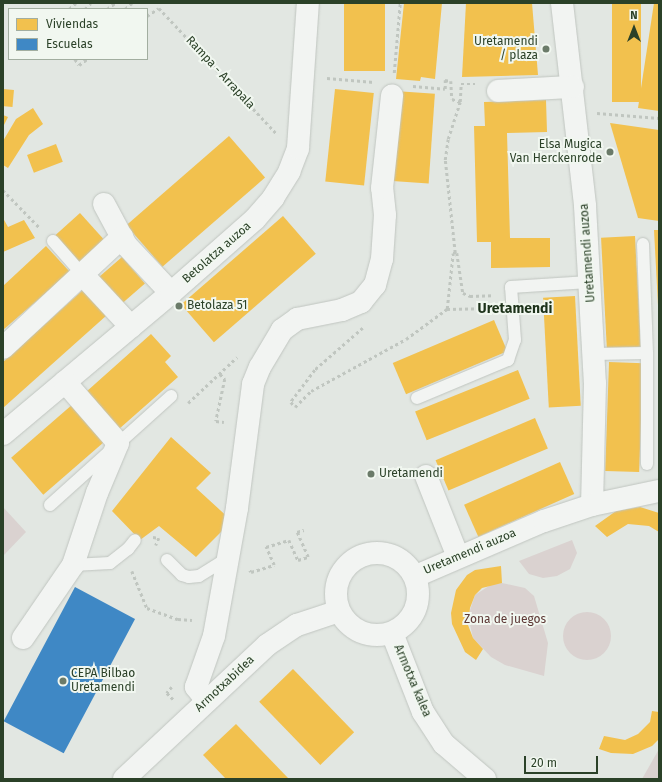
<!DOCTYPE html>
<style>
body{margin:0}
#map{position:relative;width:662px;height:782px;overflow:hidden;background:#e2e7e2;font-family:"Fira Sans",sans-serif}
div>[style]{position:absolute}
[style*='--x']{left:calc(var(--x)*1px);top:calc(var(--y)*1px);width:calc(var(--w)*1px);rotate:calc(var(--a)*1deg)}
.green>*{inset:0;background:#dad2d0}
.round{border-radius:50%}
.homes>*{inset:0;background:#f2c14e;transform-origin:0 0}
.schools>*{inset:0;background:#3f88c5;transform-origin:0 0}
.path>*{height:2.5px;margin-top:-1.25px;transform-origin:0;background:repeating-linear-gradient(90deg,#c0c6c0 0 3px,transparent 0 6px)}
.roads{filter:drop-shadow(0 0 1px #c0c5c0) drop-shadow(0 0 1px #c0c5c0)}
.lane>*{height:12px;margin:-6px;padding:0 6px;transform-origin:6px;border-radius:6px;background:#f2f4f2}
.street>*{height:22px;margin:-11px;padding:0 11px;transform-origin:11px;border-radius:11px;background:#f2f4f2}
.street>.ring{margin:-11px;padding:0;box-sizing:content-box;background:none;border:22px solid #f2f4f2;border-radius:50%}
.dots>*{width:11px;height:11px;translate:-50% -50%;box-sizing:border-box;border:2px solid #f1f7f0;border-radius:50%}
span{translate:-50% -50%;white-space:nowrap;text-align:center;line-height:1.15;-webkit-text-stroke:4px #f1f7f0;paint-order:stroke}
.poi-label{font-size:12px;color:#2b4128}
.right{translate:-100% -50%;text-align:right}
.left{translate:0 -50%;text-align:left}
.street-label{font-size:12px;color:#2b4128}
.park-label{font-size:12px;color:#5d3835}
.quarter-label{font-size:14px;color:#1d321a;font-weight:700}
.frame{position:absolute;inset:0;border:4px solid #2b4128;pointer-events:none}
.legend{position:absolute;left:8px;top:8px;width:140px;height:52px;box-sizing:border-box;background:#f1f7f0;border:1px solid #a2aea0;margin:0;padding:5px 7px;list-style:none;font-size:12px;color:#2b4128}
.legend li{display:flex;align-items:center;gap:8px;height:20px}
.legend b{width:20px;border:1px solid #a2aea0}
.north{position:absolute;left:614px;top:8px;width:40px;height:40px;-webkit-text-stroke:3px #f1f7f0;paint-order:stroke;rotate:0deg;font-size:11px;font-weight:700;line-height:16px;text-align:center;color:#2b4128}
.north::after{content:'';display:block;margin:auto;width:14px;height:18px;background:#2b4128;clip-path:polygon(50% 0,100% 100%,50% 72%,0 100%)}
.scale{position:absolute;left:524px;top:756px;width:74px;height:18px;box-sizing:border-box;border:2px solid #2b4128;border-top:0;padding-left:5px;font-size:12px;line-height:14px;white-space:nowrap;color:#2b4128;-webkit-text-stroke:3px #f1f7f0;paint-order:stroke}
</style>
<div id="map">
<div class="green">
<div style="clip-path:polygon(3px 507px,26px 532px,3px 556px)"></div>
<div style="clip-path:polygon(572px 540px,577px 553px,570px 569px,557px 576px,543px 578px,529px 574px,519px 561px)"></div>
<div style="clip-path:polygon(502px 583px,525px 588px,534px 596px,548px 643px,544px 676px,505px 665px,491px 657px,473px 638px,468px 616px,475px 595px,492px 584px)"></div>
<div class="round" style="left:563px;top:612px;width:48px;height:48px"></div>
<div style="clip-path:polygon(659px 749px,659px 779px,642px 779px)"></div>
</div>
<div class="homes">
<div style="left:344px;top:3px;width:41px;height:68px"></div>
<div style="clip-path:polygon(404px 3px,442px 3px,435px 79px,421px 77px,420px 81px,396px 79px)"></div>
<div style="clip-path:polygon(466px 3px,532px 3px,538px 75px,462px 77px)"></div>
<div style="left:612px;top:3px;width:29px;height:99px"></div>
<div style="clip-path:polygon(654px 3px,659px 3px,659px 111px,638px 108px)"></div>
<div style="left:3px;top:89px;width:11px;height:17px;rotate:5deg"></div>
<div style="left:335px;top:89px;width:39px;height:93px;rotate:6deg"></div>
<div style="left:395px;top:91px;width:40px;height:90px;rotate:4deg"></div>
<div style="clip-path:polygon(546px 100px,547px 132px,507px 133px,510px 238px,550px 238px,550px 267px,491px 268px,491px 242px,477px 242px,474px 126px,485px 126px,484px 102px)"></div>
<div style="clip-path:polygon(33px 108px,43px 124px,29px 135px,8px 168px,3px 165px,3px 141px,16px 119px)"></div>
<div style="clip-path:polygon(3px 115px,8px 117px,3px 127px)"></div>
<div style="clip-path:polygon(610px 123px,659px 130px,659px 221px,638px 218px)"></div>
<div style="left:229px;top:136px;width:55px;height:136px;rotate:49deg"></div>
<div style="left:56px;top:144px;width:19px;height:31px;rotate:69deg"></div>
<div style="left:80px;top:213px;width:38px;height:34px;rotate:48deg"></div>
<div style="left:283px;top:216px;width:50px;height:135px;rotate:49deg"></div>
<div style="clip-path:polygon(3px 218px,8px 227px,24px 220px,35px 238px,3px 252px)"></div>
<div style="clip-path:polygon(654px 230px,659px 230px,659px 305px,658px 305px)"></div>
<div style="left:635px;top:236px;width:111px;height:34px;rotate:87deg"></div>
<div style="clip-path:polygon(46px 246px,70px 272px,3px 330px,3px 286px)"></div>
<div style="left:122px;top:257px;width:35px;height:35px;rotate:49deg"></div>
<div style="clip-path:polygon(84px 289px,107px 315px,3px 408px,3px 362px)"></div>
<div style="left:575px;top:296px;width:110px;height:32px;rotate:87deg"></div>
<div style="left:494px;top:320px;width:34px;height:110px;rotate:67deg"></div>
<div style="clip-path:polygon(151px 334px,171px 356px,165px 362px,178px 377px,119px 429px,86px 392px)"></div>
<div style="left:609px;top:362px;width:34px;height:109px;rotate:2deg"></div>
<div style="left:518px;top:370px;width:31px;height:111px;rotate:68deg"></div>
<div style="left:73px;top:404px;width:49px;height:82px;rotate:49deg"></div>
<div style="left:535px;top:418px;width:33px;height:108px;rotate:67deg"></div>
<div style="clip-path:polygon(171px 437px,211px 473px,196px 488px,232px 521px,196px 557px,159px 526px,140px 540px,112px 511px)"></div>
<div style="left:560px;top:462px;width:35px;height:105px;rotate:66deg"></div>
<div style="clip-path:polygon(640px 507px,659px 513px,659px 532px,649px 526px,628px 524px,607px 537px,595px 526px,616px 511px)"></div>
<div style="clip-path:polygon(501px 566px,502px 583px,482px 588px,475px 595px,470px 608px,468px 625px,473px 638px,483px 649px,476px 660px,465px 652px,452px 624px,451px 613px,456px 590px,467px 575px,475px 570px)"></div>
<div style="left:293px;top:669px;width:88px;height:47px;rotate:46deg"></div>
<div style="clip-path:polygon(652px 711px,659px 712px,659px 739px,652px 746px,633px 754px,611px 753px,599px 749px,604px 736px,625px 740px,638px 734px,650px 722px)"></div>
<div style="clip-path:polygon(236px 724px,289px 779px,226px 779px,203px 755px)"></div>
</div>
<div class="schools">
<div style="left:75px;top:587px;width:68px;height:152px;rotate:28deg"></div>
</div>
<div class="path">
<div style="--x:69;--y:9;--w:9;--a:-41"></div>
<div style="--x:85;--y:9;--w:8;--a:-45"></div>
<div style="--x:107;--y:9;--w:10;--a:-37"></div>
<div style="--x:125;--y:9;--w:9;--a:-41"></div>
<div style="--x:147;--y:16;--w:14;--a:-34"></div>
<div style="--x:159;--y:8;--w:171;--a:46.9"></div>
<div style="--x:75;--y:59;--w:7;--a:56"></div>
<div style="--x:79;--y:65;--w:10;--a:-37"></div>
<div style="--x:394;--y:73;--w:70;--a:-85.1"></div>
<div style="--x:327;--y:78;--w:47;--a:4.9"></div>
<div style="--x:413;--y:86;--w:32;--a:5"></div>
<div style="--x:445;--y:89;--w:9;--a:-90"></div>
<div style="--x:445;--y:80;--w:6;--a:9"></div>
<div style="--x:451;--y:81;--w:18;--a:87"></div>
<div style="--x:452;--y:99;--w:9;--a:21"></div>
<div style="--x:597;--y:113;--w:62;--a:4.6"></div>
<div style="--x:3;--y:190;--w:53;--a:45.8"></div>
<div style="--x:455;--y:253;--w:94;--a:-96.1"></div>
<div style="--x:445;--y:160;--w:21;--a:-82"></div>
<div style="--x:448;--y:139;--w:39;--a:-72"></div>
<div style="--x:460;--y:102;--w:18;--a:-87"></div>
<div style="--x:461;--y:84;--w:14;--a:0"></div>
<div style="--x:447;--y:309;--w:56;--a:-83.9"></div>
<div style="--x:453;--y:253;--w:4;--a:0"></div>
<div style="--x:457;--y:253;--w:40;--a:81.5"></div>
<div style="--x:463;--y:293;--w:8;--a:23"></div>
<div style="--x:470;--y:296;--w:23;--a:-2"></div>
<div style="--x:363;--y:328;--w:64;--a:138.8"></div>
<div style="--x:315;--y:370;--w:40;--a:127"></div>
<div style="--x:291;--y:402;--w:6;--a:51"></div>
<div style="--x:295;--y:407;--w:23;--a:-45"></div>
<div style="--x:311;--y:391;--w:108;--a:-28.7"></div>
<div style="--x:406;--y:339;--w:51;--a:-36.2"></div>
<div style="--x:447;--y:309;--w:47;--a:-1.2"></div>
<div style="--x:220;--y:374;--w:7;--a:45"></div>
<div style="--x:225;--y:379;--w:43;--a:102.1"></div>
<div style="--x:216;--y:421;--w:8;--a:7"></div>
<div style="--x:188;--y:403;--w:67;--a:-43.2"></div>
<div style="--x:153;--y:537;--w:6;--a:9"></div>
<div style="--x:159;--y:538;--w:8;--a:113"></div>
<div style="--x:250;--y:570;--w:2;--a:63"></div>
<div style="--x:251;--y:572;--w:24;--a:-17"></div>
<div style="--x:274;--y:565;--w:20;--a:-114"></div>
<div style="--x:266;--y:547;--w:24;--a:-17"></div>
<div style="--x:289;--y:540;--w:22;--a:66"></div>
<div style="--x:298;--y:560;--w:10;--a:-17"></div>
<div style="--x:308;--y:557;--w:27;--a:-114"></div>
<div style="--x:297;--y:532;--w:7;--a:-16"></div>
<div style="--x:132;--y:571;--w:40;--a:68"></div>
<div style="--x:147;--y:608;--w:33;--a:20"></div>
<div style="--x:178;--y:619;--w:14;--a:4"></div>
<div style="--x:172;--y:687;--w:8;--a:130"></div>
<div style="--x:167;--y:693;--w:10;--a:45"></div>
</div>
<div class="roads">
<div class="lane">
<div style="--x:53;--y:241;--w:44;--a:48.7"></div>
<div style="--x:594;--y:354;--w:53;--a:-1.1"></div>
<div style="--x:647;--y:353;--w:109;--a:-92.1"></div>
<div style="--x:417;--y:398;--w:99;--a:-22.7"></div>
<div style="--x:508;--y:360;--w:21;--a:-71"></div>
<div style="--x:515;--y:340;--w:53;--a:-94.3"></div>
<div style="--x:511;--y:287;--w:78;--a:-3.7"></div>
<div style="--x:647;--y:464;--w:111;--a:-90"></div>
<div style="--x:50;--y:505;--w:163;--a:-42"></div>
<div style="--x:167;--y:560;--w:21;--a:45"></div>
<div style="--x:182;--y:575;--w:7;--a:16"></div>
<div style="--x:189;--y:577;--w:10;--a:-6"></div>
<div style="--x:199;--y:576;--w:32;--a:-32"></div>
<div style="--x:73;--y:565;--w:37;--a:-3"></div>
<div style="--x:110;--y:563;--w:23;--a:-38"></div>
<div style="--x:128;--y:549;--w:11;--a:-52"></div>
</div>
<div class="street">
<div style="--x:562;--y:3;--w:204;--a:83.5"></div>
<div style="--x:585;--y:206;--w:177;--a:86.8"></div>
<div style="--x:595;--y:383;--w:122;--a:91.4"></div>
<div style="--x:498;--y:91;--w:75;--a:-3.1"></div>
<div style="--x:104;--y:204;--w:47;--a:61.8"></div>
<div style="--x:126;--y:245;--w:66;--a:46.8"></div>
<div style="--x:82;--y:274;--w:72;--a:47.2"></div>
<div style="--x:3;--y:348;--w:163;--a:-43"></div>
<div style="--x:3;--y:434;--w:219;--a:-40"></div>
<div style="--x:171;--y:293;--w:112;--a:-41.4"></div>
<div style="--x:255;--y:219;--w:28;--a:-49"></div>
<div style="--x:273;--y:198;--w:31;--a:-58"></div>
<div style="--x:289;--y:172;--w:26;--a:-69"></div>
<div style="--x:298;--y:148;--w:145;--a:-86.1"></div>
<div style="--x:426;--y:476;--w:87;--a:68.4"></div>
<div class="ring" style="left:336px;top:553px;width:60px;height:60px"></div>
<div style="--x:416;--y:576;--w:139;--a:-23.3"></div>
<div style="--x:544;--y:521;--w:51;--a:-18.4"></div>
<div style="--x:592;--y:505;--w:68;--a:-11.8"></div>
<div style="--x:392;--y:633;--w:85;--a:68.6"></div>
<div style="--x:423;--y:712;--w:38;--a:57"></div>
<div style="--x:444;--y:744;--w:54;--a:40.5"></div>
<div style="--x:23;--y:638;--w:88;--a:-55.6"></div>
<div style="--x:73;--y:565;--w:76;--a:-71.6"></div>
<div style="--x:97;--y:493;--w:54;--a:-67.2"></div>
<div style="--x:118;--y:443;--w:81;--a:-131"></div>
<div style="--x:207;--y:701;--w:18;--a:-128"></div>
<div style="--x:196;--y:687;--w:54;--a:-70.6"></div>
<div style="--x:214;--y:636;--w:130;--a:-79.8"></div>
<div style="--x:237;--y:508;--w:125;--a:-82.6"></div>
<div style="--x:253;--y:384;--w:18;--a:-68"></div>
<div style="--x:260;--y:367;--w:43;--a:-59.3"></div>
<div style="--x:282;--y:330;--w:19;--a:-36"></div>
<div style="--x:297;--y:319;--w:46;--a:-11.3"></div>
<div style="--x:342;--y:310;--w:21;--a:-23"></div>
<div style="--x:361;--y:302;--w:22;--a:-51"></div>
<div style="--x:375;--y:285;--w:27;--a:-75"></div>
<div style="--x:382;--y:259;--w:44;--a:-86.1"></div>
<div style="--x:385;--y:215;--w:27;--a:-96"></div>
<div style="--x:382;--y:188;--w:93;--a:-83.8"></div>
<div style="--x:124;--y:779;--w:196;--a:-43.1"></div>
<div style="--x:267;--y:645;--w:36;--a:-34"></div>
<div style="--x:297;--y:625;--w:44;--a:-18.4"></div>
</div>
</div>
<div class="dots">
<div style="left:546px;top:49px;background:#6b7b69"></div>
<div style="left:610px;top:152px;background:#6b7b69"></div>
<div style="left:179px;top:306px;background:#6b7b69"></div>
<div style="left:371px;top:474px;background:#6b7b69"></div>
<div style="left:63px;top:681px;background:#6b7b69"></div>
</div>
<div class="poi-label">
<span class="right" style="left:538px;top:49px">Uretamendi<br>/ plaza</span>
<span class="right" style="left:602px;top:152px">Elsa Mugica<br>Van Herckenrode</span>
<span class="left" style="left:187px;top:306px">Betolaza 51</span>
<span class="left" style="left:379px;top:474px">Uretamendi</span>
<span class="left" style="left:71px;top:681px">CEPA Bilbao<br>Uretamendi</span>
</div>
<div class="street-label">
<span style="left:220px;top:73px;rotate:47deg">Rampa - Arrapala</span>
<span style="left:217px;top:253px;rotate:-41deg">Betolatza auzoa</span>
<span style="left:588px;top:253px;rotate:-94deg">Uretamendi auzoa</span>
<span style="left:470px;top:552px;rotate:-23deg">Uretamendi auzoa</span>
<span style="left:412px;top:681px;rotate:67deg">Armotxa kalea</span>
<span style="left:225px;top:684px;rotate:-43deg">Armotxabidea</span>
</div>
<div class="park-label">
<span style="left:505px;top:620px">Zona de juegos</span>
</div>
<div class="quarter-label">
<span style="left:515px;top:309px">Uretamendi</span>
</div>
<div class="frame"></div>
<ul class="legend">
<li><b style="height:11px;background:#f2c14e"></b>Viviendas</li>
<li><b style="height:11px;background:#3f88c5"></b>Escuelas</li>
</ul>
<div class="north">N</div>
<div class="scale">20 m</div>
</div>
